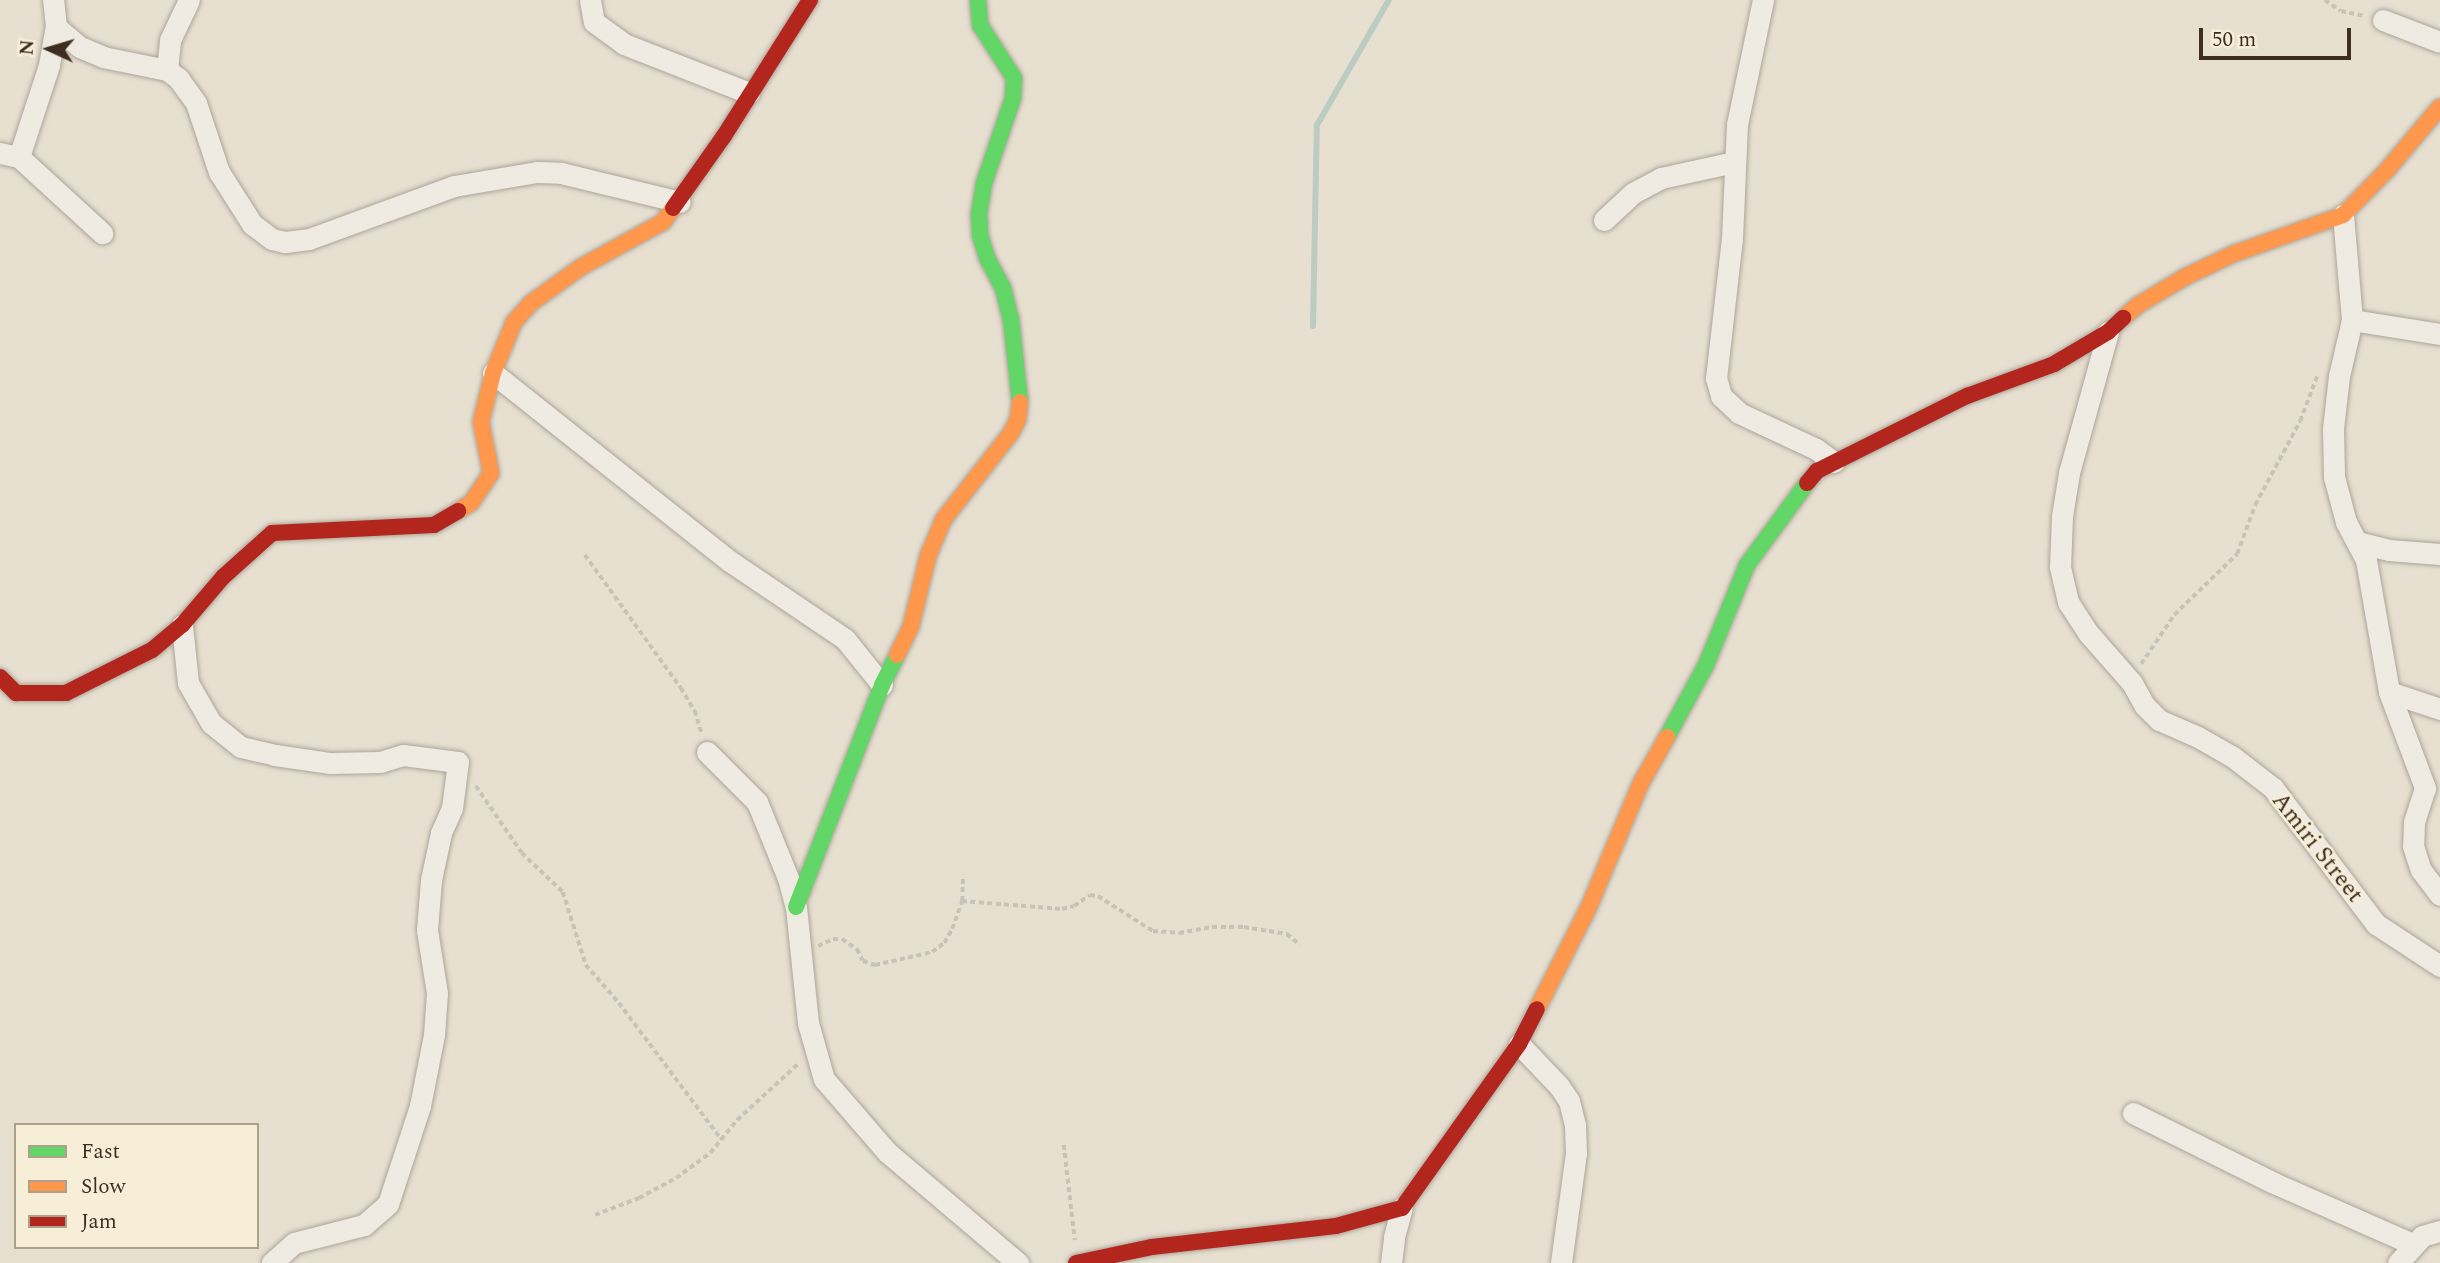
<!DOCTYPE html>
<style>
body{margin:0}
#map{position:relative;width:2440px;height:1263px;overflow:hidden;background:#e7e0d1;font-family:Spectral,serif}
div>[style]{position:absolute}
[style*='--x']{left:calc(var(--x)*1px);top:calc(var(--y)*1px);width:calc(var(--w)*1px);rotate:calc(var(--a)*1deg)}
.stream>*{height:6px;margin:-3px;padding:0 3px;transform-origin:3px;border-radius:3px;background:#bcccc2}
.path>*{height:3.5px;margin-top:-1.75px;transform-origin:0;background:repeating-linear-gradient(90deg,#c8c2b9 0 5px,transparent 0 8.5px)}
.roads{filter:drop-shadow(0 0 2px #ada599) drop-shadow(0 0 2px #ada599)}
.street>*{height:21px;margin:-10.5px;padding:0 10.5px;transform-origin:10.5px;border-radius:10.5px;background:#efebe3}
.fast>*{height:16px;margin:-8px;padding:0 8px;transform-origin:8px;border-radius:8px;background:#63d668}
.slow>*{height:16px;margin:-8px;padding:0 8px;transform-origin:8px;border-radius:8px;background:#ff974d}
.jam>*{height:16px;margin:-8px;padding:0 8px;transform-origin:8px;border-radius:8px;background:#b3261e}
span{translate:-50% -50%;white-space:nowrap;text-align:center;line-height:1.15;-webkit-text-stroke:5px #f7eed8;paint-order:stroke}
.street-label{font-size:24px;color:#3d2e20}
.legend{position:absolute;left:14px;top:1123px;width:245px;height:126px;box-sizing:border-box;background:#f7eed8;border:2px solid #ada18e;margin:0;padding:9px 12px;list-style:none;font-size:21px;color:#3d2e20}
.legend li{display:flex;align-items:center;gap:14px;height:35px}
.legend b{width:35px;border:2px solid #ada18e}
.north{position:absolute;left:14px;top:14px;width:70px;height:70px;-webkit-text-stroke:5px #f7eed8;paint-order:stroke;rotate:274deg;font-size:19px;font-weight:700;line-height:28px;text-align:center;color:#3d2e20}
.north::after{content:'';display:block;margin:auto;width:24px;height:32px;background:#3d2e20;clip-path:polygon(50% 0,100% 100%,50% 72%,0 100%)}
.scale{position:absolute;left:2199px;top:28px;width:152px;height:32px;box-sizing:border-box;border:4px solid #3d2e20;border-top:0;padding-left:9px;font-size:21px;line-height:24px;white-space:nowrap;color:#3d2e20;-webkit-text-stroke:5px #f7eed8;paint-order:stroke}
</style>
<div id="map">
<div class="stream">
<div style="--x:1313;--y:326;--w:201;--a:-88.9"></div>
<div style="--x:1317;--y:125;--w:144;--a:-60.1"></div>
</div>
<div class="path">
<div style="--x:2325;--y:0;--w:19;--a:35"></div>
<div style="--x:2341;--y:11;--w:24;--a:12"></div>
<div style="--x:585;--y:555;--w:164;--a:54.2"></div>
<div style="--x:681;--y:688;--w:27;--a:59"></div>
<div style="--x:695;--y:711;--w:24;--a:73"></div>
<div style="--x:2141;--y:664;--w:59;--a:-56"></div>
<div style="--x:2174;--y:615;--w:88;--a:-44.1"></div>
<div style="--x:2237;--y:554;--w:52;--a:-69.8"></div>
<div style="--x:2255;--y:505;--w:95;--a:-61.8"></div>
<div style="--x:2300;--y:421;--w:48;--a:-69.3"></div>
<div style="--x:476;--y:786;--w:81;--a:55.5"></div>
<div style="--x:522;--y:853;--w:57;--a:43.6"></div>
<div style="--x:563;--y:892;--w:77;--a:72.5"></div>
<div style="--x:586;--y:965;--w:50;--a:49"></div>
<div style="--x:619;--y:1003;--w:171;--a:53.1"></div>
<div style="--x:962;--y:901;--w:100;--a:4.6"></div>
<div style="--x:1062;--y:909;--w:12;--a:-14"></div>
<div style="--x:1074;--y:906;--w:19;--a:-35"></div>
<div style="--x:1090;--y:895;--w:8;--a:7"></div>
<div style="--x:1098;--y:896;--w:65;--a:32.5"></div>
<div style="--x:1153;--y:931;--w:26;--a:4"></div>
<div style="--x:1179;--y:933;--w:34;--a:-10"></div>
<div style="--x:1212;--y:927;--w:32;--a:0"></div>
<div style="--x:1244;--y:927;--w:44;--a:9.2"></div>
<div style="--x:1287;--y:934;--w:17;--a:40"></div>
<div style="--x:818;--y:946;--w:17;--a:-25"></div>
<div style="--x:833;--y:939;--w:9;--a:0"></div>
<div style="--x:842;--y:939;--w:18;--a:34"></div>
<div style="--x:857;--y:949;--w:13;--a:63"></div>
<div style="--x:863;--y:961;--w:13;--a:18"></div>
<div style="--x:875;--y:965;--w:58;--a:-12.8"></div>
<div style="--x:932;--y:952;--w:15;--a:-37"></div>
<div style="--x:944;--y:943;--w:16;--a:-60"></div>
<div style="--x:952;--y:929;--w:30;--a:-70"></div>
<div style="--x:962;--y:901;--w:26;--a:-88"></div>
<div style="--x:1064;--y:1145;--w:96;--a:83.4"></div>
<div style="--x:595;--y:1215;--w:47;--a:-21.1"></div>
<div style="--x:639;--y:1198;--w:42;--a:-28.4"></div>
<div style="--x:676;--y:1178;--w:42;--a:-36.3"></div>
<div style="--x:710;--y:1153;--w:43;--a:-50.7"></div>
<div style="--x:737;--y:1120;--w:83;--a:-42.6"></div>
</div>
<div class="roads">
<div class="street">
<div style="--x:590;--y:0;--w:22;--a:80"></div>
<div style="--x:594;--y:22;--w:37;--a:36"></div>
<div style="--x:624;--y:44;--w:134;--a:21.4"></div>
<div style="--x:1763;--y:0;--w:127;--a:101.8"></div>
<div style="--x:1737;--y:124;--w:114;--a:92.5"></div>
<div style="--x:1732;--y:238;--w:141;--a:96.5"></div>
<div style="--x:1716;--y:378;--w:19;--a:74"></div>
<div style="--x:1721;--y:396;--w:25;--a:43"></div>
<div style="--x:1739;--y:413;--w:85;--a:25.1"></div>
<div style="--x:1816;--y:449;--w:22;--a:36"></div>
<div style="--x:2383;--y:20;--w:61;--a:21.1"></div>
<div style="--x:56;--y:27;--w:31;--a:40"></div>
<div style="--x:80;--y:47;--w:25;--a:23"></div>
<div style="--x:103;--y:57;--w:65;--a:11.5"></div>
<div style="--x:167;--y:70;--w:14;--a:36"></div>
<div style="--x:178;--y:78;--w:31;--a:54"></div>
<div style="--x:196;--y:103;--w:73;--a:71.6"></div>
<div style="--x:219;--y:172;--w:62;--a:57.6"></div>
<div style="--x:252;--y:224;--w:25;--a:37"></div>
<div style="--x:272;--y:239;--w:13;--a:13"></div>
<div style="--x:285;--y:242;--w:24;--a:-7"></div>
<div style="--x:309;--y:239;--w:154;--a:-20.1"></div>
<div style="--x:454;--y:186;--w:84;--a:-9.6"></div>
<div style="--x:537;--y:172;--w:24;--a:2"></div>
<div style="--x:561;--y:173;--w:122;--a:13.7"></div>
<div style="--x:167;--y:70;--w:30;--a:-84"></div>
<div style="--x:170;--y:40;--w:44;--a:-64.6"></div>
<div style="--x:0;--y:153;--w:19;--a:12"></div>
<div style="--x:19;--y:157;--w:113;--a:42.5"></div>
<div style="--x:19;--y:157;--w:97;--a:-71.9"></div>
<div style="--x:49;--y:65;--w:39;--a:-80"></div>
<div style="--x:56;--y:27;--w:27;--a:-96"></div>
<div style="--x:2343;--y:215;--w:105;--a:85.1"></div>
<div style="--x:2352;--y:320;--w:57;--a:103.1"></div>
<div style="--x:2339;--y:376;--w:53;--a:96.5"></div>
<div style="--x:2333;--y:429;--w:48;--a:88.8"></div>
<div style="--x:2334;--y:477;--w:47;--a:75.1"></div>
<div style="--x:2346;--y:522;--w:43;--a:62.2"></div>
<div style="--x:2366;--y:560;--w:134;--a:80.1"></div>
<div style="--x:2389;--y:692;--w:103;--a:69.4"></div>
<div style="--x:2425;--y:788;--w:36;--a:108"></div>
<div style="--x:2414;--y:822;--w:24;--a:92"></div>
<div style="--x:2413;--y:846;--w:25;--a:72"></div>
<div style="--x:2421;--y:870;--w:31;--a:53"></div>
<div style="--x:1604;--y:220;--w:40;--a:-43"></div>
<div style="--x:1633;--y:193;--w:32;--a:-28"></div>
<div style="--x:1661;--y:178;--w:75;--a:-12.4"></div>
<div style="--x:2352;--y:320;--w:89;--a:9"></div>
<div style="--x:2108;--y:332;--w:146;--a:105.5"></div>
<div style="--x:2069;--y:473;--w:44;--a:99.2"></div>
<div style="--x:2062;--y:516;--w:51;--a:92.2"></div>
<div style="--x:2060;--y:567;--w:36;--a:77"></div>
<div style="--x:2068;--y:602;--w:38;--a:57"></div>
<div style="--x:2089;--y:634;--w:65;--a:48.7"></div>
<div style="--x:2132;--y:683;--w:26;--a:61"></div>
<div style="--x:2145;--y:706;--w:20;--a:45"></div>
<div style="--x:2159;--y:720;--w:43;--a:23.6"></div>
<div style="--x:2198;--y:737;--w:40;--a:29.7"></div>
<div style="--x:2233;--y:757;--w:51;--a:37.8"></div>
<div style="--x:2273;--y:788;--w:171;--a:52.9"></div>
<div style="--x:2376;--y:924;--w:77;--a:33.3"></div>
<div style="--x:493;--y:373;--w:300;--a:38.5"></div>
<div style="--x:728;--y:560;--w:141;--a:34"></div>
<div style="--x:845;--y:639;--w:59;--a:51.2"></div>
<div style="--x:2357;--y:542;--w:33;--a:14"></div>
<div style="--x:2389;--y:550;--w:51;--a:4.5"></div>
<div style="--x:182;--y:625;--w:58;--a:84.1"></div>
<div style="--x:188;--y:683;--w:46;--a:60.1"></div>
<div style="--x:211;--y:723;--w:38;--a:39"></div>
<div style="--x:241;--y:747;--w:35;--a:13"></div>
<div style="--x:275;--y:755;--w:56;--a:8.3"></div>
<div style="--x:330;--y:763;--w:50;--a:-1.1"></div>
<div style="--x:380;--y:762;--w:24;--a:-17"></div>
<div style="--x:403;--y:755;--w:55;--a:7.3"></div>
<div style="--x:458;--y:762;--w:46;--a:97.4"></div>
<div style="--x:452;--y:808;--w:27;--a:114"></div>
<div style="--x:441;--y:833;--w:48;--a:102"></div>
<div style="--x:431;--y:880;--w:50;--a:94.6"></div>
<div style="--x:427;--y:930;--w:64;--a:81"></div>
<div style="--x:437;--y:993;--w:42;--a:94.1"></div>
<div style="--x:434;--y:1035;--w:72;--a:101.2"></div>
<div style="--x:420;--y:1106;--w:103;--a:108.1"></div>
<div style="--x:388;--y:1204;--w:32;--a:139"></div>
<div style="--x:364;--y:1225;--w:72;--a:165.6"></div>
<div style="--x:294;--y:1243;--w:30;--a:138"></div>
<div style="--x:2389;--y:692;--w:54;--a:18.4"></div>
<div style="--x:707;--y:752;--w:71;--a:45"></div>
<div style="--x:757;--y:802;--w:82;--a:67.8"></div>
<div style="--x:788;--y:878;--w:30;--a:75"></div>
<div style="--x:796;--y:907;--w:117;--a:84.1"></div>
<div style="--x:808;--y:1023;--w:58;--a:74.1"></div>
<div style="--x:824;--y:1079;--w:96;--a:49.2"></div>
<div style="--x:887;--y:1152;--w:172;--a:40.3"></div>
<div style="--x:1519;--y:1044;--w:58;--a:46.4"></div>
<div style="--x:1559;--y:1086;--w:18;--a:56"></div>
<div style="--x:1569;--y:1101;--w:25;--a:76"></div>
<div style="--x:1575;--y:1125;--w:28;--a:88"></div>
<div style="--x:1576;--y:1153;--w:111;--a:97.8"></div>
<div style="--x:2133;--y:1113;--w:157;--a:26.4"></div>
<div style="--x:2274;--y:1183;--w:151;--a:23.8"></div>
<div style="--x:1391;--y:1263;--w:26;--a:-83"></div>
<div style="--x:1394;--y:1237;--w:30;--a:-75"></div>
<div style="--x:2398;--y:1263;--w:36;--a:-48"></div>
<div style="--x:2422;--y:1236;--w:19;--a:-16"></div>
</div>
<div class="fast">
<div style="--x:978;--y:0;--w:25;--a:85"></div>
<div style="--x:980;--y:25;--w:63;--a:57.3"></div>
<div style="--x:1014;--y:78;--w:20;--a:93"></div>
<div style="--x:1013;--y:98;--w:90;--a:108.8"></div>
<div style="--x:984;--y:183;--w:30;--a:99"></div>
<div style="--x:979;--y:213;--w:22;--a:87"></div>
<div style="--x:980;--y:235;--w:24;--a:73"></div>
<div style="--x:987;--y:258;--w:34;--a:62"></div>
<div style="--x:1003;--y:288;--w:32;--a:76"></div>
<div style="--x:1011;--y:319;--w:83;--a:83.8"></div>
<div style="--x:1667;--y:737;--w:82;--a:-61.6"></div>
<div style="--x:1706;--y:665;--w:108;--a:-67.7"></div>
<div style="--x:1747;--y:565;--w:102;--a:-53.8"></div>
<div style="--x:796;--y:907;--w:238;--a:-68.8"></div>
<div style="--x:882;--y:685;--w:34;--a:-63"></div>
</div>
<div class="slow">
<div style="--x:2123;--y:318;--w:20;--a:-41"></div>
<div style="--x:2138;--y:305;--w:55;--a:-30.8"></div>
<div style="--x:2185;--y:277;--w:53;--a:-25.6"></div>
<div style="--x:2233;--y:254;--w:117;--a:-19.5"></div>
<div style="--x:2343;--y:215;--w:63;--a:-45.6"></div>
<div style="--x:2387;--y:170;--w:82;--a:-49.9"></div>
<div style="--x:458;--y:511;--w:15;--a:-32"></div>
<div style="--x:471;--y:503;--w:36;--a:-56"></div>
<div style="--x:491;--y:473;--w:52;--a:-101.1"></div>
<div style="--x:481;--y:422;--w:50;--a:-76.2"></div>
<div style="--x:493;--y:373;--w:55;--a:-67.6"></div>
<div style="--x:514;--y:322;--w:25;--a:-48"></div>
<div style="--x:531;--y:303;--w:62;--a:-35.8"></div>
<div style="--x:581;--y:267;--w:94;--a:-28.8"></div>
<div style="--x:663;--y:222;--w:17;--a:-54"></div>
<div style="--x:897;--y:655;--w:32;--a:-64"></div>
<div style="--x:911;--y:626;--w:72;--a:-76.3"></div>
<div style="--x:928;--y:556;--w:39;--a:-67"></div>
<div style="--x:943;--y:520;--w:110;--a:-52"></div>
<div style="--x:1011;--y:433;--w:16;--a:-63"></div>
<div style="--x:1018;--y:419;--w:17;--a:-83"></div>
<div style="--x:1537;--y:1009;--w:112;--a:-63"></div>
<div style="--x:1588;--y:909;--w:137;--a:-67.2"></div>
<div style="--x:1641;--y:783;--w:53;--a:-60.5"></div>
</div>
<div class="jam">
<div style="--x:673;--y:208;--w:88;--a:-54.7"></div>
<div style="--x:724;--y:136;--w:161;--a:-57.7"></div>
<div style="--x:1807;--y:483;--w:16;--a:-50"></div>
<div style="--x:1817;--y:471;--w:168;--a:-26.6"></div>
<div style="--x:1967;--y:396;--w:93;--a:-20.2"></div>
<div style="--x:2054;--y:364;--w:63;--a:-30.7"></div>
<div style="--x:2108;--y:332;--w:21;--a:-43"></div>
<div style="--x:0;--y:677;--w:23;--a:45"></div>
<div style="--x:16;--y:693;--w:50;--a:0"></div>
<div style="--x:66;--y:693;--w:96;--a:-26.6"></div>
<div style="--x:152;--y:650;--w:39;--a:-40"></div>
<div style="--x:182;--y:625;--w:63;--a:-49.5"></div>
<div style="--x:223;--y:577;--w:66;--a:-41.9"></div>
<div style="--x:272;--y:533;--w:162;--a:-2.8"></div>
<div style="--x:434;--y:525;--w:28;--a:-30"></div>
<div style="--x:1076;--y:1263;--w:78;--a:-11.9"></div>
<div style="--x:1152;--y:1247;--w:185;--a:-6.5"></div>
<div style="--x:1336;--y:1226;--w:68;--a:-15.3"></div>
<div style="--x:1402;--y:1208;--w:201;--a:-54.5"></div>
<div style="--x:1519;--y:1044;--w:39;--a:-63"></div>
</div>
</div>
<div class="street-label">
<span style="left:2317px;top:848px;rotate:52deg">Amiri Street</span>
</div>
<ul class="legend">
<li><b style="height:9px;background:#63d668"></b>Fast</li>
<li><b style="height:9px;background:#ff974d"></b>Slow</li>
<li><b style="height:9px;background:#b3261e"></b>Jam</li>
</ul>
<div class="north">N</div>
<div class="scale">50 m</div>
</div>
